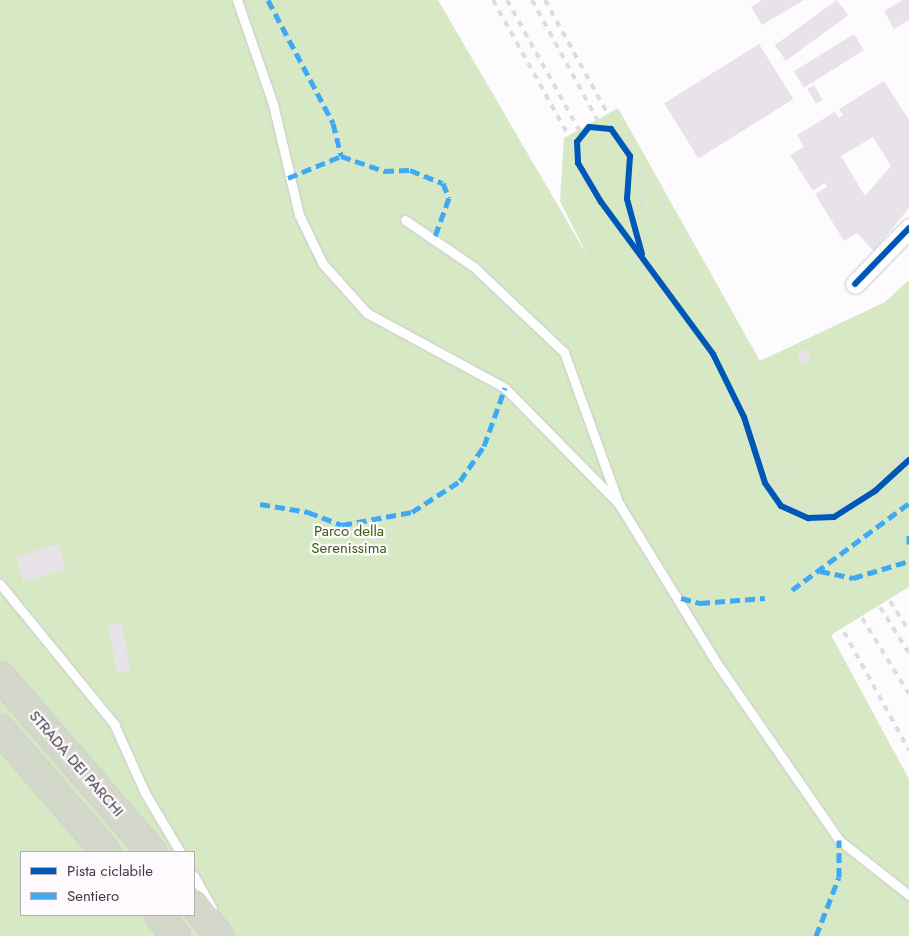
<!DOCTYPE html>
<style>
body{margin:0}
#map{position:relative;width:909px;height:936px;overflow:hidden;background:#fdfbfd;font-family:Jost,sans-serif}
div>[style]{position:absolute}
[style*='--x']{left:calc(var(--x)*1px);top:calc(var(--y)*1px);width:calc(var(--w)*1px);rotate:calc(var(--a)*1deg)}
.green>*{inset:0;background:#d6e9c4}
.building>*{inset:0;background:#e8e3e9;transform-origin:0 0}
.path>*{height:3px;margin-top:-1.5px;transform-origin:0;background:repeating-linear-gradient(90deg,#dcdbdc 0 2.5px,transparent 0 5px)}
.roads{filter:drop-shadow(0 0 1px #ccc7cd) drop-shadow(0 0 1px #ccc7cd)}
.lane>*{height:9px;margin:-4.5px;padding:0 4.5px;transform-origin:4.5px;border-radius:4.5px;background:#fffeff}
.street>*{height:19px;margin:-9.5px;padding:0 9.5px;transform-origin:9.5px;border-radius:9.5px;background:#fffeff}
.highway>*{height:28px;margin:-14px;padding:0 14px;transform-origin:14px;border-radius:14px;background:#d3d8cb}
.rail>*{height:4px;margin-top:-2px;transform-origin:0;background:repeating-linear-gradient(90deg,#deddde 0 6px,transparent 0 12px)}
.quiet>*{height:5px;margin-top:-2.5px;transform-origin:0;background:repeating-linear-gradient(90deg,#3fa9f5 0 10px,transparent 0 15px)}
.cycleway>*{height:6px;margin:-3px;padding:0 3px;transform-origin:3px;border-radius:3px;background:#0057b8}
span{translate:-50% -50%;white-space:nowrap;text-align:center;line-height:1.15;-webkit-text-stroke:4.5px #fefafe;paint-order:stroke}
.park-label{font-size:15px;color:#3e5f0f}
.street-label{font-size:15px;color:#413943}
.legend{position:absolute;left:20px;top:851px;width:175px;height:65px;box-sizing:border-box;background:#fefafe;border:1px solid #b2adb3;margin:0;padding:6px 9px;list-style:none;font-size:15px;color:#413943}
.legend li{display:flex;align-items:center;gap:10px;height:25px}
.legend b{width:25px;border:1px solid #b2adb3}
</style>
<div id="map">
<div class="green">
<div style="clip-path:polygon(evenodd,0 0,438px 0,588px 257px,560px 201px,564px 138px,618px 108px,760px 361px,885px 302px,909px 280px,909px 587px,831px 635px,909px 779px,909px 936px,0 936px,0 0,21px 852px,194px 852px,194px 915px,21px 915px,21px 852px)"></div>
</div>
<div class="building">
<div style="clip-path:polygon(762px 0,804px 0,762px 25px,751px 7px)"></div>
<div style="left:837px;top:0;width:19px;height:77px;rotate:54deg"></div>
<div style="clip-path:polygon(903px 0,909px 0,909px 20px,894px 29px,884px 11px)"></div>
<div style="left:854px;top:34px;width:19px;height:71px;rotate:58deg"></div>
<div style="left:759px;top:44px;width:65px;height:112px;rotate:58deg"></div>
<div style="clip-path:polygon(evenodd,884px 81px,909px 120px,909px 208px,874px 251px,857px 233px,844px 241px,815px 194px,827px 187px,825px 183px,813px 191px,790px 155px,804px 147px,797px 135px,835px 112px,839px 118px,843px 115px,839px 109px,884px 81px,873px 137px,891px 166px,865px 196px,841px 156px,873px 137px)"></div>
<div style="left:814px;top:85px;width:17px;height:8px;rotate:59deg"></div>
<div style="clip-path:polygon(806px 349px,811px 357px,802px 364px,797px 355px)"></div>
<div style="left:59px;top:544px;width:26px;height:45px;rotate:74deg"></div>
<div style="left:122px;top:623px;width:48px;height:14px;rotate:80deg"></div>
</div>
<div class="path">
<div style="--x:641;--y:170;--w:42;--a:54.8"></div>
<div style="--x:665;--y:204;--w:28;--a:141"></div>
<div style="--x:643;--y:222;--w:48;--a:-94.8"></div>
<div style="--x:639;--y:174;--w:4;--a:-63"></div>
<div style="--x:652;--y:216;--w:147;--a:58.4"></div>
<div style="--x:729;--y:341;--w:149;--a:72.4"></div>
<div style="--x:774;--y:483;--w:27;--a:51"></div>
<div style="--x:791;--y:504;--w:29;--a:16"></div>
<div style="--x:819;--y:512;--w:22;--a:-13"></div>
<div style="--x:840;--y:507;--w:89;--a:-39.1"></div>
<div style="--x:770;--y:473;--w:26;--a:-13"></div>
</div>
<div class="roads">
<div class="lane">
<div style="--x:237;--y:0;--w:110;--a:70.9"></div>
<div style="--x:273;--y:104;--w:114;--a:76.8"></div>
<div style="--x:299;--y:215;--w:55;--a:63.9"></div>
<div style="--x:323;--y:264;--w:66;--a:48.1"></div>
<div style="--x:367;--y:313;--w:157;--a:28.5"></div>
<div style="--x:505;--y:388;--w:163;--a:45.5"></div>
<div style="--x:619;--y:504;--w:189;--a:58.4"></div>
<div style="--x:718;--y:665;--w:213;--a:55.3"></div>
<div style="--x:839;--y:840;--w:89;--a:38.2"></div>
<div style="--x:405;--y:220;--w:83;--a:34.3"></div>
<div style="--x:474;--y:267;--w:124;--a:43.4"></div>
<div style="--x:564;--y:352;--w:156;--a:70.2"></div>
<div style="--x:0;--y:584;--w:181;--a:50.8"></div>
<div style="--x:114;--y:724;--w:76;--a:65.8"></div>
<div style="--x:145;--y:793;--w:69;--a:59.3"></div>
<div style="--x:194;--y:876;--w:37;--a:61"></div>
</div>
<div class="street">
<div style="--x:855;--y:284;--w:78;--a:-46"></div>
</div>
<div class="highway">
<div style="--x:0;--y:676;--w:233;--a:49.2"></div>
<div style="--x:0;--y:729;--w:162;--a:49.2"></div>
<div style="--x:194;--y:904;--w:41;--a:52"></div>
<div style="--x:159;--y:915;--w:27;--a:51"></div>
</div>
</div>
<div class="rail">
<div style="--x:493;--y:0;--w:154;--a:60.9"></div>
<div style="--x:507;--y:0;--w:149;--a:61"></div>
<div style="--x:532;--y:0;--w:136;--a:61.4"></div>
<div style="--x:545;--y:0;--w:129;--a:61.2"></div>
<div style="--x:890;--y:601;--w:36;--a:58"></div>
<div style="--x:880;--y:607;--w:54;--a:57.8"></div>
<div style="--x:862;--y:618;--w:89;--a:58.3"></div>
<div style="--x:844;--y:632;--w:135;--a:61.2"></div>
</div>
<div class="quiet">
<div style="--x:268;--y:0;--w:139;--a:62.1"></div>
<div style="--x:333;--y:123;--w:34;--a:76"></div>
<div style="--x:288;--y:178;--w:57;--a:-22.5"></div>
<div style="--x:341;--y:156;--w:46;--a:19.2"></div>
<div style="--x:384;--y:171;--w:26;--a:-2"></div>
<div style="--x:410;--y:170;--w:35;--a:22"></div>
<div style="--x:443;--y:183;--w:16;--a:68"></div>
<div style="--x:449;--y:198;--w:44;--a:110.1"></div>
<div style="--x:260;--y:504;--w:49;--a:9.5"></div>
<div style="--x:308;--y:512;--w:36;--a:21"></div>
<div style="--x:342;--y:525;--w:71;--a:-10.5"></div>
<div style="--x:412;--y:512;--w:57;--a:-32.9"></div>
<div style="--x:460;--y:481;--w:42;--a:-55.6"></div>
<div style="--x:484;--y:446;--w:62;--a:-70.1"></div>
<div style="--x:909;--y:535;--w:9;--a:90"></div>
<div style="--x:820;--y:571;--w:34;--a:12"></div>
<div style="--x:853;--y:578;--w:59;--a:-16.9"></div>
<div style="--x:792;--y:590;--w:146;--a:-36.6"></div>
<div style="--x:681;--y:598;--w:20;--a:15"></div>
<div style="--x:700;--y:603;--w:65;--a:-4.4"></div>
<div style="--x:816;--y:936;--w:63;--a:-68.7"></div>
<div style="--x:839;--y:877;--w:37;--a:-90"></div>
</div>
<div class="cycleway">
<div style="--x:642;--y:254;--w:57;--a:-105.3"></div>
<div style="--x:627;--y:199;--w:43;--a:-86"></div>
<div style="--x:630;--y:156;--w:33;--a:-125"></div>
<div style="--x:611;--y:129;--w:22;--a:-175"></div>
<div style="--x:589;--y:127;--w:19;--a:129"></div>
<div style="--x:577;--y:142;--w:21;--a:87"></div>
<div style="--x:578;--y:163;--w:45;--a:59.5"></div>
<div style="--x:601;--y:202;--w:189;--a:53.6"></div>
<div style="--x:713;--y:354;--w:70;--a:63.8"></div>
<div style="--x:744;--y:417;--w:69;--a:72.3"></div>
<div style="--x:765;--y:483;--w:28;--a:55"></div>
<div style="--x:781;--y:506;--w:30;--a:24"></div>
<div style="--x:808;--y:518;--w:26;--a:-2"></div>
<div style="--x:834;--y:517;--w:49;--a:-32.4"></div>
<div style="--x:875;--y:491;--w:46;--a:-42.4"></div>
<div style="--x:855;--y:284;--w:78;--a:-46"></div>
</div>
<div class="park-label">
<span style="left:349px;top:540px">Parco della<br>Serenissima</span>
</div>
<div class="street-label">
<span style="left:76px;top:764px;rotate:49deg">STRADA DEI PARCHI</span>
</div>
<ul class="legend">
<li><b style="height:6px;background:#0057b8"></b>Pista ciclabile</li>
<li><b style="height:6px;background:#3fa9f5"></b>Sentiero</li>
</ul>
</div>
